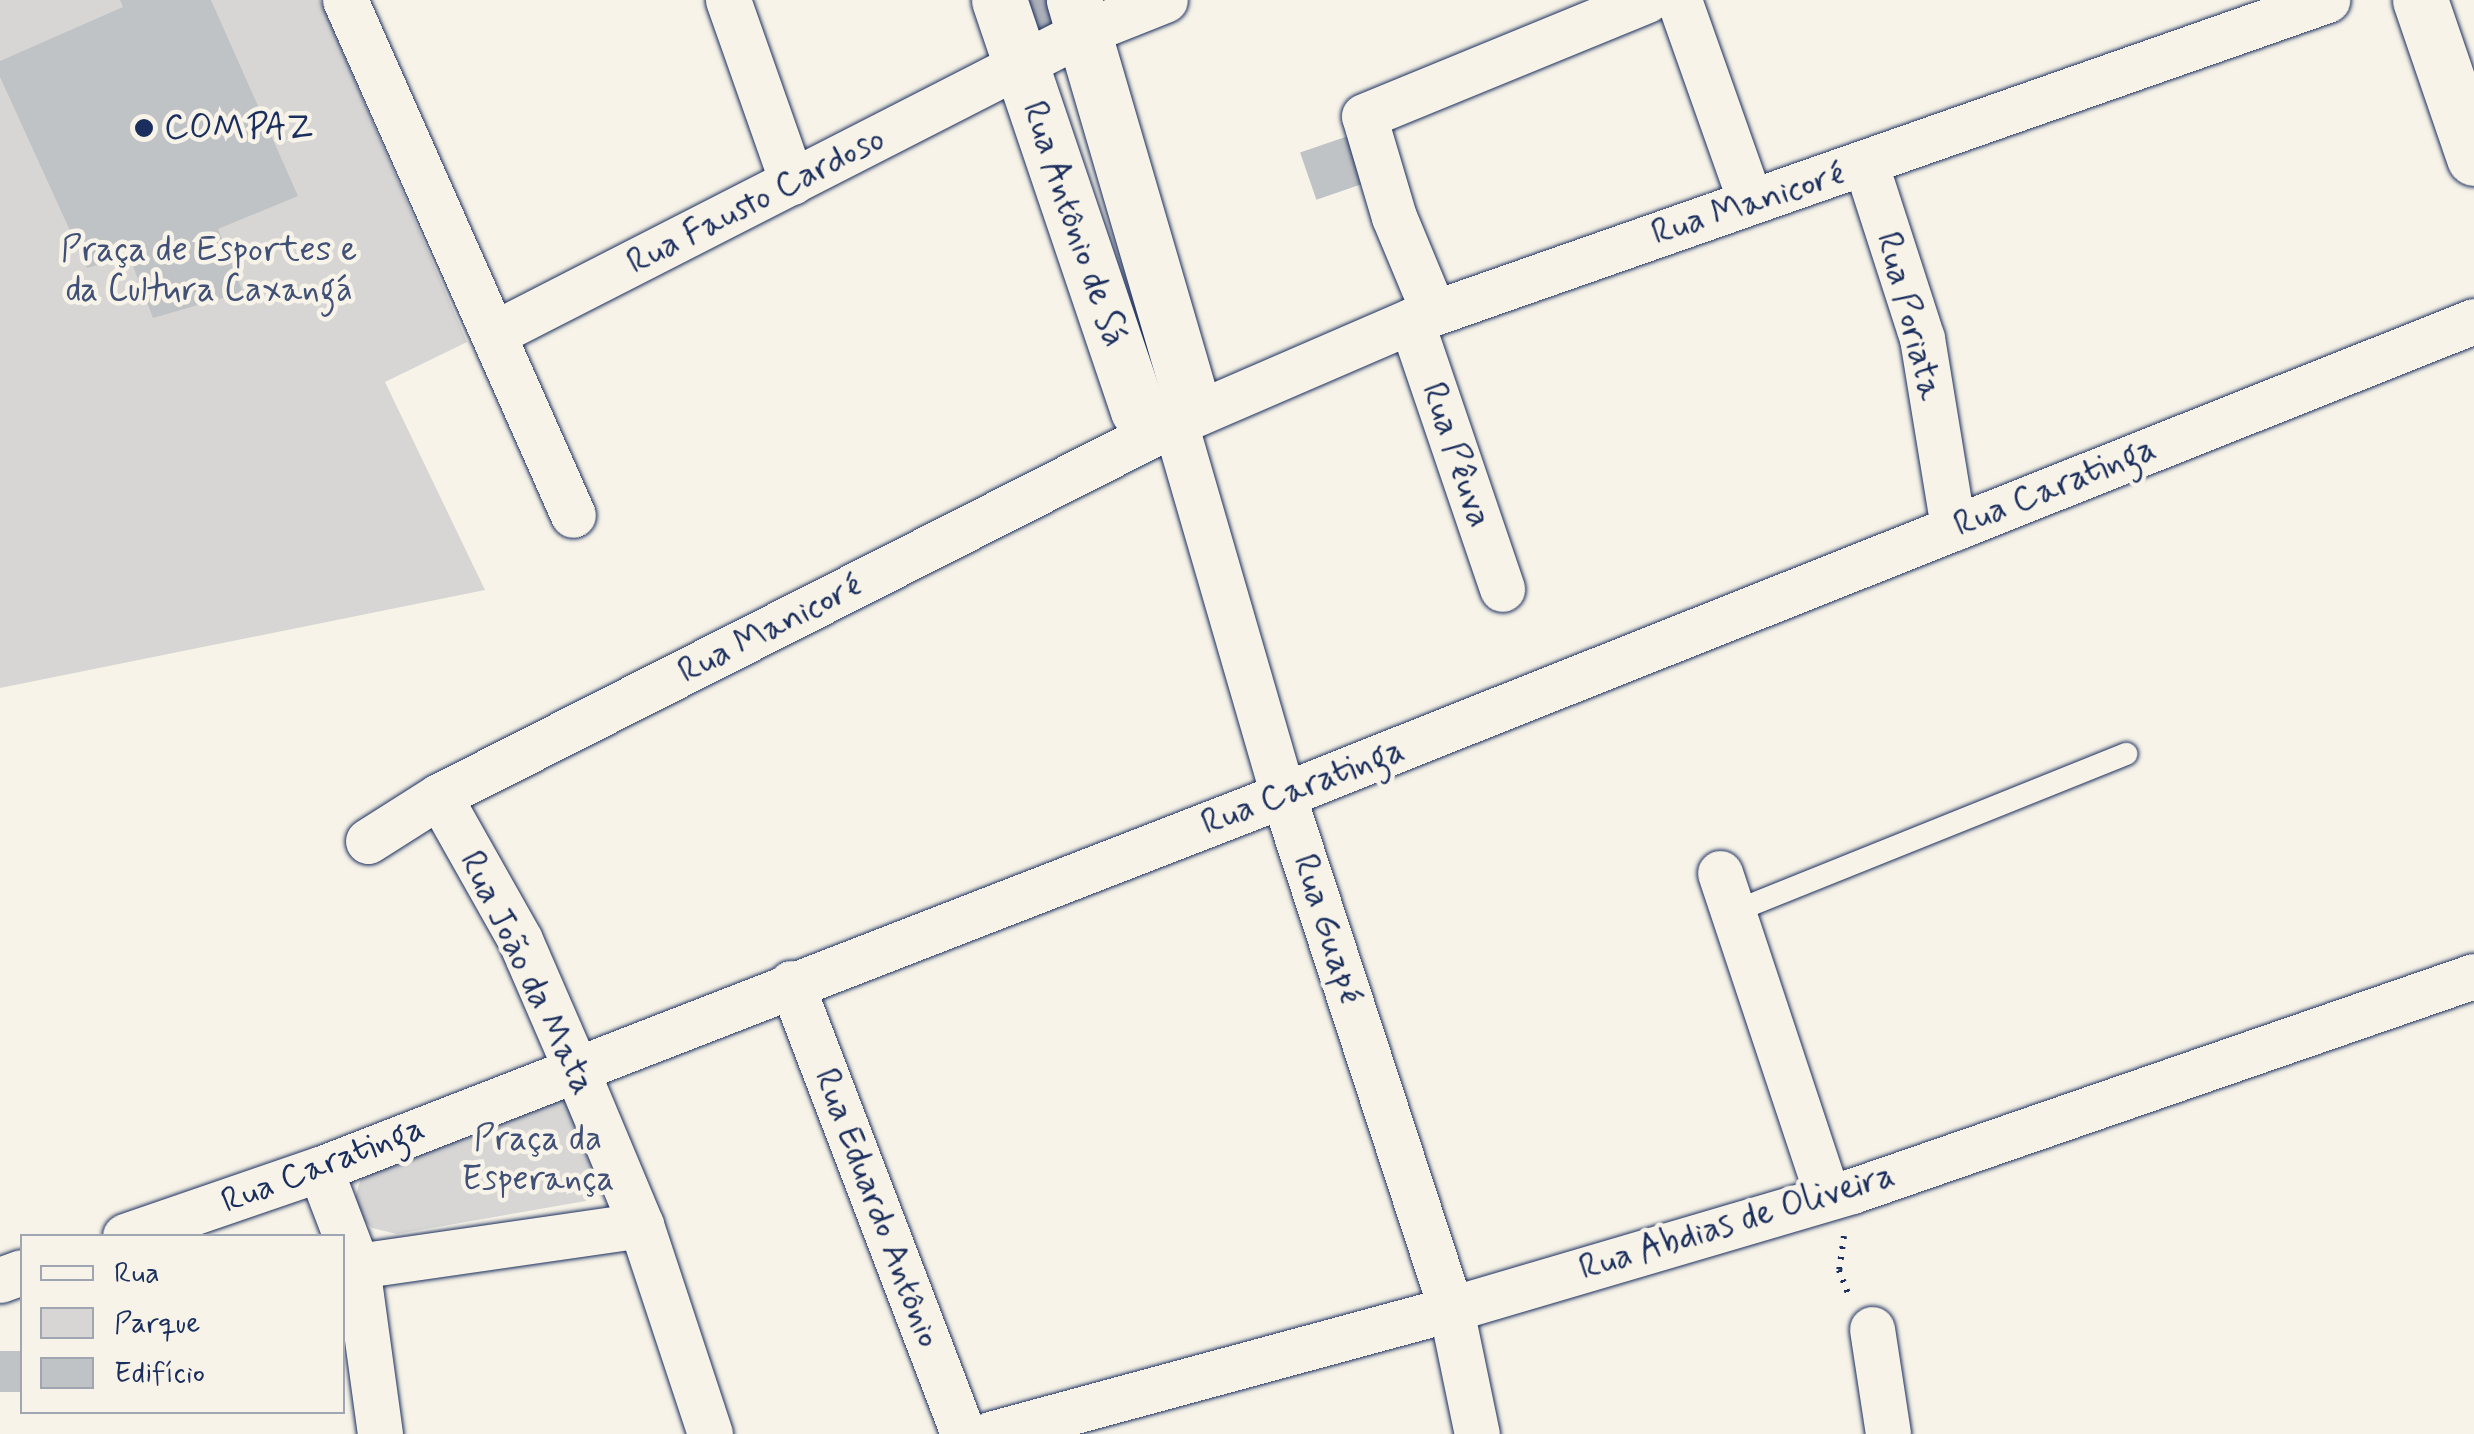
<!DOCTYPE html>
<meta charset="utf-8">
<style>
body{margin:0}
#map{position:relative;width:2474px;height:1434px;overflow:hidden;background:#f7f3e8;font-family:Mynerve,sans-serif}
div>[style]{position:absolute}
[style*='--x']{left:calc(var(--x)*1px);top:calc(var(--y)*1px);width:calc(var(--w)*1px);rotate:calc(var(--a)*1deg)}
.green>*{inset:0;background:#d7d6d4}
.canal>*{height:42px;margin:-21px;padding:0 21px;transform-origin:21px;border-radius:21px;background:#acb0b9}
.building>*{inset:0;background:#c0c3c5;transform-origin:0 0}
.path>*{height:6px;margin-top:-3px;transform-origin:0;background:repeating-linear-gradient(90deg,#1b2f5e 0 2.5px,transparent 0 10.5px)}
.roads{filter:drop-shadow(0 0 2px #1b2f5e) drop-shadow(0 0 2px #1b2f5e)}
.lane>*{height:22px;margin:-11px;padding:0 11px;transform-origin:11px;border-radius:11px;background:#f7f3e8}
.street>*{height:45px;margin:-22.5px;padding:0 22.5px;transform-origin:22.5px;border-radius:22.5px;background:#f7f3e8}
.secondary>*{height:55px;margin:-27.5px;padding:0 27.5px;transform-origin:27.5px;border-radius:27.5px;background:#f7f3e8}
.dots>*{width:28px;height:28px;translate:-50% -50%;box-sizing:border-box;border:5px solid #f7f3e8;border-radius:50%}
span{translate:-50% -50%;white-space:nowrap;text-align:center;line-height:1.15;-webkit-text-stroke:9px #f7f3e8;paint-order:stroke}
.poi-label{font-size:35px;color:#1b2f5e}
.left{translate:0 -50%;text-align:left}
.street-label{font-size:35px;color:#1b2f5e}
.park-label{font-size:35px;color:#415076}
.legend{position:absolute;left:20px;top:1234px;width:325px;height:180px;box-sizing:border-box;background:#f7f3e8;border:2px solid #9fa5b1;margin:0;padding:12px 18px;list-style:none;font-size:30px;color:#1b2f5e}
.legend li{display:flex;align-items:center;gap:20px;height:50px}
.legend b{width:50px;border:2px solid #9fa5b1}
</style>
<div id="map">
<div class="green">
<div style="clip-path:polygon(0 0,320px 0,467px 342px,385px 382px,485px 590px,0 688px)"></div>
<div style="clip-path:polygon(562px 1098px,569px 1100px,600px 1178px,586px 1201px,397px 1234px,372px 1228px,360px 1217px,354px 1201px,362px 1175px)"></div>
</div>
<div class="canal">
<div style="--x:1029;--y:0;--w:52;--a:73.3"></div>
</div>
<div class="building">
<div style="clip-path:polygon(120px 0,211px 0,298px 196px,218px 229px,243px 292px,153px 318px,129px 256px,87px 268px,0 77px,0 61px,123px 7px)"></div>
<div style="left:1354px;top:134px;width:50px;height:57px;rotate:71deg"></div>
<div style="left:22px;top:1351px;width:41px;height:22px;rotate:90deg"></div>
</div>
<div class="path">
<div style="--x:1844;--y:1236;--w:34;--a:98"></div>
<div style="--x:1839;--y:1270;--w:28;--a:69"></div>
</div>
<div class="roads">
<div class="lane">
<div style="--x:1733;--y:912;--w:424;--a:-21.9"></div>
</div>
<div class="street">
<div style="--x:345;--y:0;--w:563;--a:66.12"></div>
<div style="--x:728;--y:0;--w:193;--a:70.6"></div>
<div style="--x:1679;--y:0;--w:213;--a:70.5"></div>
<div style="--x:1866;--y:165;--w:182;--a:72.1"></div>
<div style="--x:1922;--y:338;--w:193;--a:80.7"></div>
<div style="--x:1434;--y:313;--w:104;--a:-112.6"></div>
<div style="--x:1394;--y:217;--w:105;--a:-106.5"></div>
<div style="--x:1364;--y:116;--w:306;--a:-22.3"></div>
<div style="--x:1411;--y:321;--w:283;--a:71.2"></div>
<div style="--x:493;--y:334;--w:664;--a:-27.07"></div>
<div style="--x:1084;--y:32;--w:87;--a:-21.6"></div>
<div style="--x:1175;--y:423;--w:387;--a:73.8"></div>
<div style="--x:1283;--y:795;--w:541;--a:71.9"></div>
<div style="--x:1451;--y:1309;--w:128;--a:78.3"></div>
<div style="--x:439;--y:796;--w:165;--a:60.6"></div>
<div style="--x:520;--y:940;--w:138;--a:66.6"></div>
<div style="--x:575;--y:1067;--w:171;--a:67.3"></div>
<div style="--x:641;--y:1225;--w:220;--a:71.7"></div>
<div style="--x:368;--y:841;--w:84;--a:-32.4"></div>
<div style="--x:439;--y:796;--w:825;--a:-26.88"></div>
<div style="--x:1175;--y:423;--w:257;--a:-23.4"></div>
<div style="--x:1411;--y:321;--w:971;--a:-19.31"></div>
<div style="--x:1720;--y:873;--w:339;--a:71.6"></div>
<div style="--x:791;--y:983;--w:483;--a:69.1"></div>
<div style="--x:320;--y:1169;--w:104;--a:69.1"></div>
<div style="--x:357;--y:1266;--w:170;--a:82.2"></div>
<div style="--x:125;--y:1236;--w:206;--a:-19"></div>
<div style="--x:320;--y:1169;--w:1033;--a:-21.22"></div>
<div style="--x:1283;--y:795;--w:1282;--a:-21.7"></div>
<div style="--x:357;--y:1266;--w:287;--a:-8.2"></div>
<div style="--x:0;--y:1280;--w:23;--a:-20"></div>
<div style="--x:1872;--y:1329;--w:106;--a:81.3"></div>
<div style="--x:990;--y:1434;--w:478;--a:-15.2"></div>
<div style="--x:1451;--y:1309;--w:418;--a:-16.4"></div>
<div style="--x:1852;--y:1191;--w:658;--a:-19.07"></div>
</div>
<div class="secondary">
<div style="--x:999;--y:0;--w:433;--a:71.3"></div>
<div style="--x:1138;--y:410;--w:39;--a:19"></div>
<div style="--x:1175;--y:423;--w:30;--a:-60"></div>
<div style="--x:1190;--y:397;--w:414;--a:-106.3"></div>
<div style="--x:2420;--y:0;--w:167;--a:71.1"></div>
</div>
</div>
<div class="dots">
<div style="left:144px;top:128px;background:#1b2f5e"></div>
</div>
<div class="poi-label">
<span class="left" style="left:164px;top:128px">COMPAZ</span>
</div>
<div class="street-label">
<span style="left:756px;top:201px;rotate:-27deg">Rua Fausto Cardoso</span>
<span style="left:1748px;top:204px;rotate:-18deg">Rua Manicoré</span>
<span style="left:1074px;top:224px;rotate:71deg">Rua Antônio de Sá</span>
<span style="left:1909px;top:316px;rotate:75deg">Rua Poriata</span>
<span style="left:1456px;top:455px;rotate:71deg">Rua Pêuva</span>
<span style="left:2055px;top:487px;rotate:-22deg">Rua Caratinga</span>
<span style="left:770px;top:629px;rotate:-27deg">Rua Manicoré</span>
<span style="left:1303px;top:787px;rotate:-21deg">Rua Caratinga</span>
<span style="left:1327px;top:929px;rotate:72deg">Rua Guapé</span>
<span style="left:527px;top:973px;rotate:64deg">Rua João da Mata</span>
<span style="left:323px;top:1165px;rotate:-21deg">Rua Caratinga</span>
<span style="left:877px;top:1208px;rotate:69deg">Rua Eduardo Antônio</span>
<span style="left:1737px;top:1222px;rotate:-17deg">Rua Abdias de Oliveira</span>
</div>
<div class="park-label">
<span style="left:209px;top:270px">Praça de Esportes e<br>da Cultura Caxangá</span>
<span style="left:538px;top:1159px">Praça da<br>Esperança</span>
</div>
<ul class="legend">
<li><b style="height:12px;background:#f7f3e8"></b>Rua</li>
<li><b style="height:28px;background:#d7d6d4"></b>Parque</li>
<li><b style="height:28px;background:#c0c3c5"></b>Edifício</li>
</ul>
</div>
